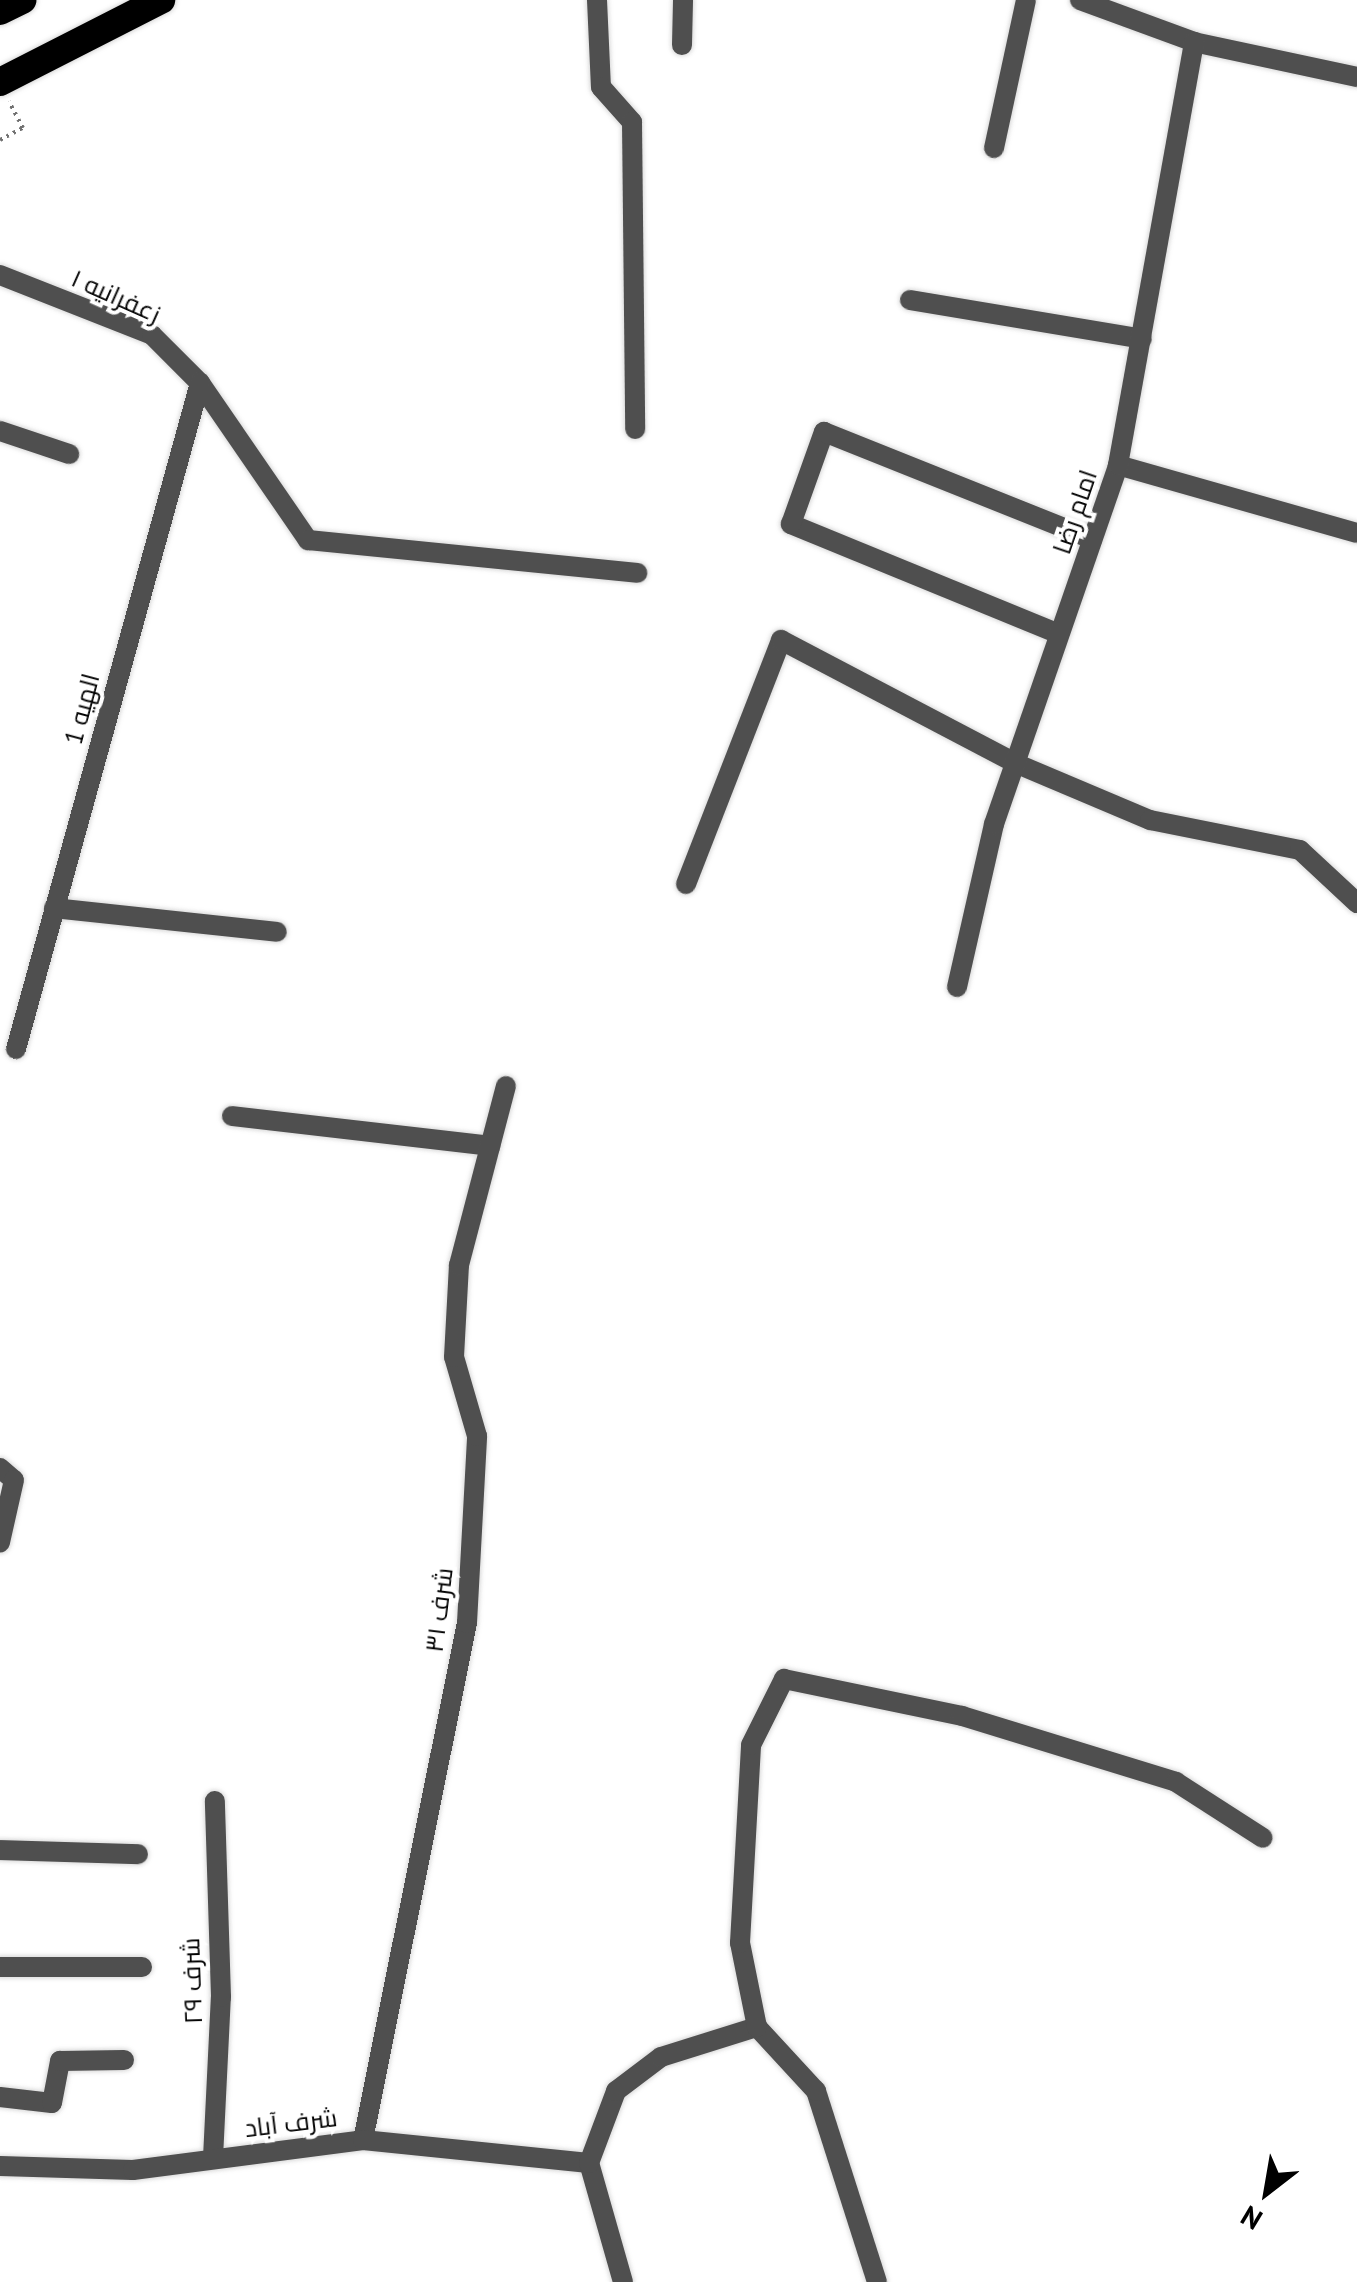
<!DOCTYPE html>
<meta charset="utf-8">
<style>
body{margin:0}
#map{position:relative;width:1357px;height:2282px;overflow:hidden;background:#fff;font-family:"PT Sans",Cairo,sans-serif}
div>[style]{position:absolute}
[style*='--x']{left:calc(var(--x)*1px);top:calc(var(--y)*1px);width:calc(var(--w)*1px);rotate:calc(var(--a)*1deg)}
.path>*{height:4px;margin-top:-2px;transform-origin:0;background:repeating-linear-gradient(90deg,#717171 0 2.5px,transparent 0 7.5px)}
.roads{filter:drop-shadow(0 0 2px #dbdbdb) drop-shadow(0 0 2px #dbdbdb)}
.minor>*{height:20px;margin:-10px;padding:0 10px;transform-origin:10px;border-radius:10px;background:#4f4f4f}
.trunk>*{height:28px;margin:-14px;padding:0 14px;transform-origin:14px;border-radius:14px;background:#000}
span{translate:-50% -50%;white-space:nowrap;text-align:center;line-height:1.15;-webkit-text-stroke:8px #fff;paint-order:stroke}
.street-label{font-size:25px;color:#000}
.north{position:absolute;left:1217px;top:2142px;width:100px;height:100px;-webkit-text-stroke:8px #fff;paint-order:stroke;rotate:211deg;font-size:28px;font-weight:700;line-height:40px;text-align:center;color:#000}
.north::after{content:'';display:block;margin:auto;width:35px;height:45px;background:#000;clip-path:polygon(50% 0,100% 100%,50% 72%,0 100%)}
</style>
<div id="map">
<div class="path">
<div style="--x:0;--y:140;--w:26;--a:-28"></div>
<div style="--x:23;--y:128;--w:30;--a:-118"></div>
</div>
<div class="roads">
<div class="minor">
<div style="--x:597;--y:0;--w:87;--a:87.4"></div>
<div style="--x:601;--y:87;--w:47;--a:48.5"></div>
<div style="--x:632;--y:122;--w:307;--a:89.4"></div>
<div style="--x:1080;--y:0;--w:121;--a:20.2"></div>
<div style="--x:1194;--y:42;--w:167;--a:12.1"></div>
<div style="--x:682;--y:45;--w:45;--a:-88.7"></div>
<div style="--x:994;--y:148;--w:151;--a:-77.8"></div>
<div style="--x:0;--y:275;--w:163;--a:21.5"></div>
<div style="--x:152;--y:335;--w:68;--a:45"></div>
<div style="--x:200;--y:383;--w:191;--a:55.5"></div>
<div style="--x:308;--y:540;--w:331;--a:5.7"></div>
<div style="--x:910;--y:300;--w:235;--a:9.5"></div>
<div style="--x:0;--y:431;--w:73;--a:18.4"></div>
<div style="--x:1118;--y:465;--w:248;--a:15.9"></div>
<div style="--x:1059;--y:634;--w:290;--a:-157.7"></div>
<div style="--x:791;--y:524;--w:98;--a:-70.3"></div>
<div style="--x:824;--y:432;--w:289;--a:21.8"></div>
<div style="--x:686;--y:884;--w:262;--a:-68.7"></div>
<div style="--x:781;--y:640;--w:264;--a:27.7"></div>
<div style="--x:1015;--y:763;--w:147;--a:22.9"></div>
<div style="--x:1150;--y:820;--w:153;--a:11.3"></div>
<div style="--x:1300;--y:850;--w:78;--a:42.9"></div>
<div style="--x:54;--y:908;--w:224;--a:6.1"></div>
<div style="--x:957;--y:987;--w:167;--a:-77.2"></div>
<div style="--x:994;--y:824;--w:380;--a:-70.9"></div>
<div style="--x:1118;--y:465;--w:430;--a:-79.8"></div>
<div style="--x:16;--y:1049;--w:691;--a:-74.56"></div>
<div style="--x:232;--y:1116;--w:260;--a:6.6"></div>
<div style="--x:0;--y:1468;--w:18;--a:41"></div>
<div style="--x:14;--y:1480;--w:64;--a:102.7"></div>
<div style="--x:0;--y:1850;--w:138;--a:1.7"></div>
<div style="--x:0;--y:1967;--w:142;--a:0"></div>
<div style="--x:0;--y:2097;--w:52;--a:6.6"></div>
<div style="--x:52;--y:2103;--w:43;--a:-79.2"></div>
<div style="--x:60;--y:2061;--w:64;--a:-0.9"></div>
<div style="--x:363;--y:2140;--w:527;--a:-78.63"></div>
<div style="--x:467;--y:1623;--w:187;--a:-86.9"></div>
<div style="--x:477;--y:1436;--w:82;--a:-106.2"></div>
<div style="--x:454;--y:1357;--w:92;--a:-86.9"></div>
<div style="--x:459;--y:1265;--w:185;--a:-75.3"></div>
<div style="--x:213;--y:2158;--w:161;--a:-87.2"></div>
<div style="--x:221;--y:1997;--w:196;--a:-91.8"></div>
<div style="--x:0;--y:2166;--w:133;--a:1.7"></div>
<div style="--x:133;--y:2170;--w:232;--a:-7.4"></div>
<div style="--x:363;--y:2140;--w:227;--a:5.8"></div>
<div style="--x:623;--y:2282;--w:124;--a:-105.9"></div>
<div style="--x:589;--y:2163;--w:77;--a:-69.4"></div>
<div style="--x:616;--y:2091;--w:56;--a:-37.1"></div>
<div style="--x:661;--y:2057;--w:101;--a:-17.4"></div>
<div style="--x:877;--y:2282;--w:201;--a:-107.7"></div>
<div style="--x:816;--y:2091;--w:87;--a:-132.7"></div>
<div style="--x:757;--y:2027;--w:86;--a:-101.4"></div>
<div style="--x:740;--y:1943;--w:198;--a:-86.8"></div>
<div style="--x:751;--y:1745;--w:74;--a:-63.4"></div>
<div style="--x:784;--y:1679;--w:182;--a:11.7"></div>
<div style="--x:962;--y:1716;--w:224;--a:17.1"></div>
<div style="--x:1176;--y:1782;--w:103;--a:32.8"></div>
</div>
<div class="trunk">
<div style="--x:0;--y:11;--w:25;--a:-26"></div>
<div style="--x:0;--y:82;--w:181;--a:-27"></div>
</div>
</div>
<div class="street-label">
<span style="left:116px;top:296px;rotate:24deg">زعفرانیه ۱</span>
<span style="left:1075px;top:512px;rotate:-71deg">امام رضا</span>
<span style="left:82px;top:709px;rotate:-75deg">الهیه 1</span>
<span style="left:439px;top:1610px;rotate:-83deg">شرف ۳۱</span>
<span style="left:192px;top:1981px;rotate:-92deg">شرف ۲۹</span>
<span style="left:291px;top:2123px;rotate:-7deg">شرف آباد</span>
</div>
<div class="north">N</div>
</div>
